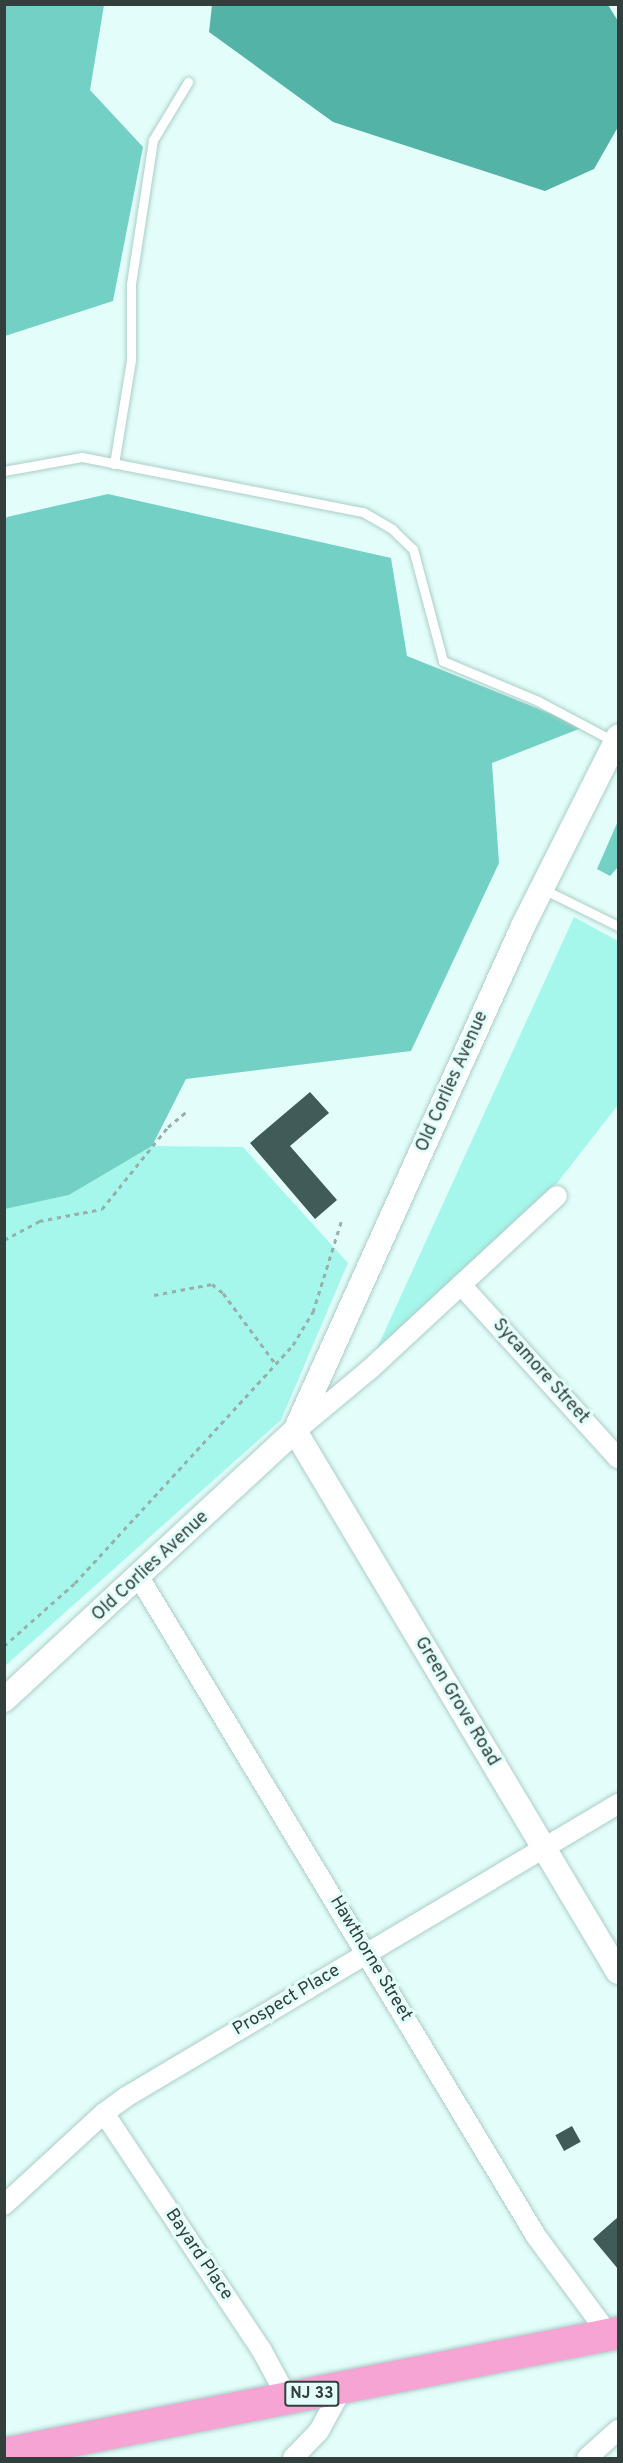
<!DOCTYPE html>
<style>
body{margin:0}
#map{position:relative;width:623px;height:2463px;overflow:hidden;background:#e3fefa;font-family:Overpass,sans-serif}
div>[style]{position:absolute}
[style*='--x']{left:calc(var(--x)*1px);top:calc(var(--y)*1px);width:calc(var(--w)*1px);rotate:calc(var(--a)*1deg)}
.green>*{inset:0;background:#a5f7eb}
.forest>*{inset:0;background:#73d0c4}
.water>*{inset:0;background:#54b3a7}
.building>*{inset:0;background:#3f5c58;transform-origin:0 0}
.path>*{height:3px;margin-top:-1.5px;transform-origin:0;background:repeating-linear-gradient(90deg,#99afab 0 4.5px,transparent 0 9px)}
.roads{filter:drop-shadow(0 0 2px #accdc8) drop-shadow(0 0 2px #accdc8)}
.service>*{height:9px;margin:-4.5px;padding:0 4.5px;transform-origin:4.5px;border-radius:4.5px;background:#fff}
.minor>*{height:20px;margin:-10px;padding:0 10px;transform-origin:10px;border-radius:10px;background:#fff}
.tertiary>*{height:24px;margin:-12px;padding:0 12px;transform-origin:12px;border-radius:12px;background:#fff}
.trunk>*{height:32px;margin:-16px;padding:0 16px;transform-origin:16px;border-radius:16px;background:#f6a4d3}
span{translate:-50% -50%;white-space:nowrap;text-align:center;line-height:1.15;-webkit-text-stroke:6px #e3fefa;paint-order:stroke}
.shield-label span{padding:2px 4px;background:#e3fefa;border:2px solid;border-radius:4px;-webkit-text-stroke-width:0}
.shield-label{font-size:16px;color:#323f3d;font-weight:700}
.street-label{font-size:18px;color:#323f3d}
.frame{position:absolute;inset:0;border:6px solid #323f3d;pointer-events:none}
</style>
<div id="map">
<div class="green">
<div style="clip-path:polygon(574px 917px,618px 941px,618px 1105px,536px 1210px,373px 1357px)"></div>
<div style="clip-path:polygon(152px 1146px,243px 1147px,348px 1263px,281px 1420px,5px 1666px,5px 1209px,69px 1195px)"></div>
</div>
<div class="forest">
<div style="clip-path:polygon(4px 5px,104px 5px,90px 90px,143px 147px,113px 301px,5px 336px)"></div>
<div style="clip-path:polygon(108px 494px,391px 558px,407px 656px,584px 727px,492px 763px,499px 863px,411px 1051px,186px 1079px,152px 1146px,69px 1195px,5px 1209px,4px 522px,7px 517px)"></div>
<div style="clip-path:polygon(618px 821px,618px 867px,610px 876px,597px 869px)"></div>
</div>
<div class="water">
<div style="clip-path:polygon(212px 5px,608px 5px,618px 21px,618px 127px,594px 169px,545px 191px,333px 122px,209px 32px)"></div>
</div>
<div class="building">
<div style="clip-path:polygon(310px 1092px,329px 1113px,290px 1146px,337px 1200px,315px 1219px,250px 1143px)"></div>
<div style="left:572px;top:2126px;width:18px;height:19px;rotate:61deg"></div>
<div style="clip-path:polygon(618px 2217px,618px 2269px,593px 2239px)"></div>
</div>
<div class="path">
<div style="--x:4;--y:1240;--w:40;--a:-28"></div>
<div style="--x:39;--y:1221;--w:64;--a:-10.8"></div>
<div style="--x:102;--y:1209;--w:105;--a:-51.2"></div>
<div style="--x:168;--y:1127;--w:26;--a:-40"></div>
<div style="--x:154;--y:1295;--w:59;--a:-10.7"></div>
<div style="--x:212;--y:1284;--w:14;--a:39"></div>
<div style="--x:223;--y:1293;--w:87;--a:53.4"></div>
<div style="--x:4;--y:1646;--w:95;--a:-41.6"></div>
<div style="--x:75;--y:1583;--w:323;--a:-47.5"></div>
<div style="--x:293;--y:1345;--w:39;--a:-59"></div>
<div style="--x:313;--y:1312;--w:97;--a:-72.7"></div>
</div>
<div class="roads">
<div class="service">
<div style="--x:114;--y:464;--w:105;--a:-80.7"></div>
<div style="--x:131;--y:360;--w:76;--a:-90"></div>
<div style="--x:131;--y:284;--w:146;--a:-81.3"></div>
<div style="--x:153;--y:140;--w:68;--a:-58.9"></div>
<div style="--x:4;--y:471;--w:79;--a:-10.2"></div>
<div style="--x:82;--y:457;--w:286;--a:11.1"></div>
<div style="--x:363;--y:512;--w:34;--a:30"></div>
<div style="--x:392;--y:529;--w:29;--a:44"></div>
<div style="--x:413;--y:549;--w:116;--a:75"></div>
<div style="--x:443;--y:661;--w:103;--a:22.8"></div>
<div style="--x:538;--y:701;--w:87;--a:28"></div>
<div style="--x:543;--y:889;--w:84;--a:26.3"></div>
</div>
<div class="minor">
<div style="--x:461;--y:1285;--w:234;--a:47.8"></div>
<div style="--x:297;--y:1430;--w:94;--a:-39.8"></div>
<div style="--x:369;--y:1370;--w:256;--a:-42.8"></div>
<div style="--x:139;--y:1577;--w:769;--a:58.93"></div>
<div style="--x:536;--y:2236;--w:123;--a:53.6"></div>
<div style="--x:104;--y:2113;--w:283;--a:56.4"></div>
<div style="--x:261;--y:2349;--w:57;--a:61.6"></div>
<div style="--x:4;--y:2205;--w:136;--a:-42.6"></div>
<div style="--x:104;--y:2113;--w:27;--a:-36"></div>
<div style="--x:126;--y:2097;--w:573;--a:-30.78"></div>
<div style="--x:293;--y:2458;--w:37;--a:-46"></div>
<div style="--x:319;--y:2431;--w:50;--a:-61.4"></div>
<div style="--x:587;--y:2458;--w:42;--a:-42.1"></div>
</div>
<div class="tertiary">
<div style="--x:295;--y:1431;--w:630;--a:59.16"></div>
<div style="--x:4;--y:1700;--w:396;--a:-42.8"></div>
<div style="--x:295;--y:1431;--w:554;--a:-65.7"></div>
<div style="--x:523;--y:926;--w:212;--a:-63.3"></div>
</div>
<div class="trunk">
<div style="--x:4;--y:2454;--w:626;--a:-11.15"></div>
</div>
</div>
<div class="shield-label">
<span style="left:312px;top:2394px">NJ 33</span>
</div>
<div class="street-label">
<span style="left:453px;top:1082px;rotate:-66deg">Old Corlies Avenue</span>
<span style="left:540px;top:1372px;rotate:48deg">Sycamore Street</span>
<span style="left:151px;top:1567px;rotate:-43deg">Old Corlies Avenue</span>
<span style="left:456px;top:1702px;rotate:59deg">Green Grove Road</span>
<span style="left:370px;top:1959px;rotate:59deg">Hawthorne Street</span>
<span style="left:287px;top:2001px;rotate:-31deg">Prospect Place</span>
<span style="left:198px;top:2255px;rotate:56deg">Bayard Place</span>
</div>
<div class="frame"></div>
</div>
